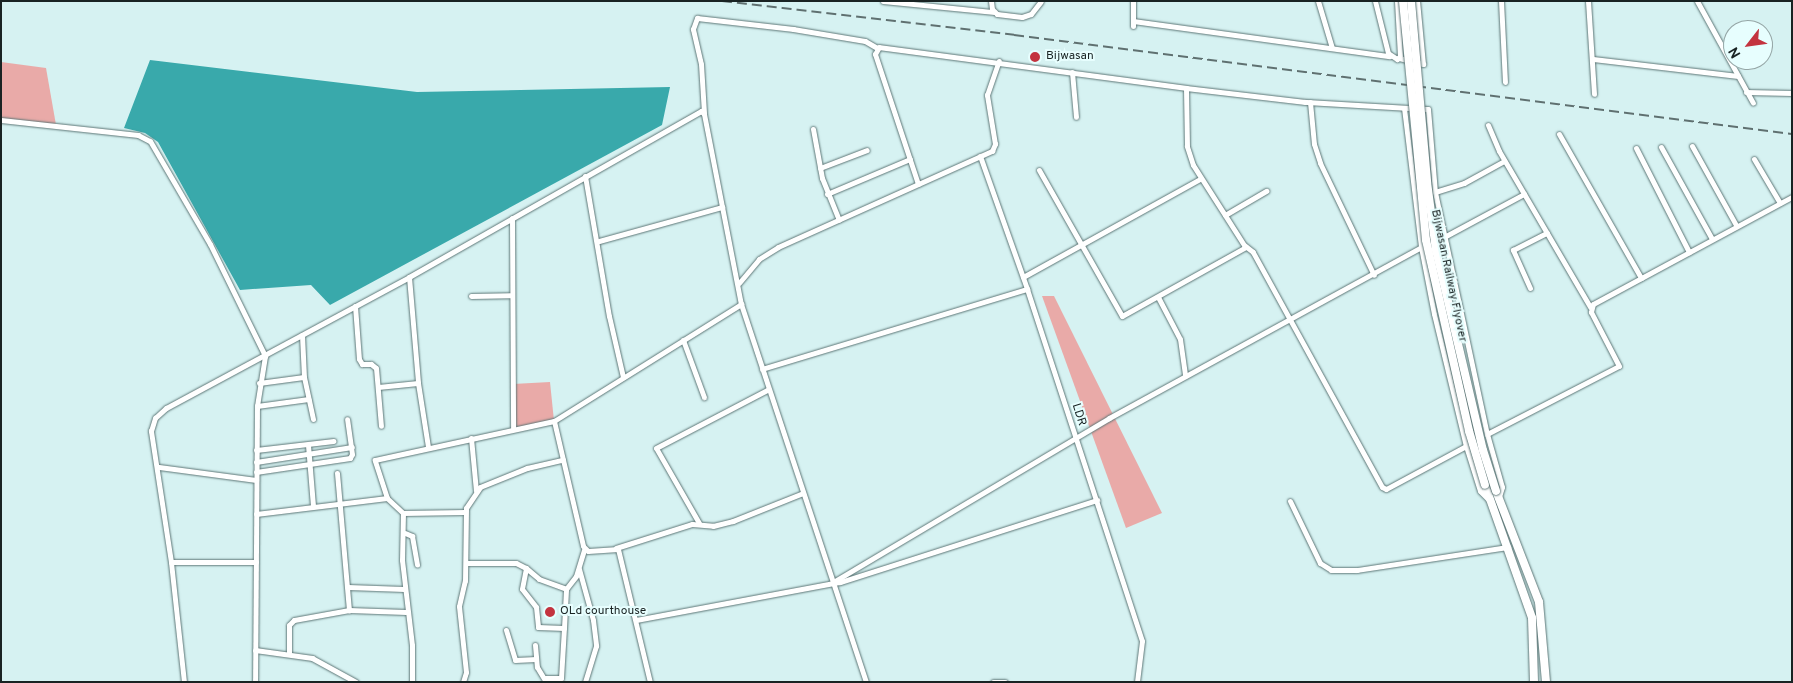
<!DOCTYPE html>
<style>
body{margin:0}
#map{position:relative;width:1793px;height:683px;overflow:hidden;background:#d6f2f2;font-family:Overpass,sans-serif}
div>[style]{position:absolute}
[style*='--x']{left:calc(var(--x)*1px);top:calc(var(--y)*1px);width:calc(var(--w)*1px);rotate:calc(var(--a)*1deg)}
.green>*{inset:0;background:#e9aaa8}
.water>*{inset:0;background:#39a9ab}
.roads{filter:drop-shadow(0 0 1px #5d7676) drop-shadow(0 0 1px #5d7676)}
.street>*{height:5px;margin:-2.5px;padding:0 2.5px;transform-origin:2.5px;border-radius:2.5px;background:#fff}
.secondary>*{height:8px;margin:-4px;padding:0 4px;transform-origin:4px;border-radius:4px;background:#fff}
.rail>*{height:2px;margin-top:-1px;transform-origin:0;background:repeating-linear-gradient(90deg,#5f7070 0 10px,transparent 0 15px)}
.bridges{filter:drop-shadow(0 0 1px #5d7676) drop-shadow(0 0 1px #5d7676)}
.secondary-bridge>*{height:8px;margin:-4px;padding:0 4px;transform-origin:4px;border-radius:4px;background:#fff}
.dots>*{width:14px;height:14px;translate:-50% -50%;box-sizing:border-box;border:2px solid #e7fefe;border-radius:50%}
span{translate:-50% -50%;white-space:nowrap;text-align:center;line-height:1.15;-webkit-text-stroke:4px #e7fefe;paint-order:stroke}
.poi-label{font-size:12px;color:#192323}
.left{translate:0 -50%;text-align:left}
.street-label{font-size:12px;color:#192323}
.frame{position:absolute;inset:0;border:2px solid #192323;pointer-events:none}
.north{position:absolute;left:1723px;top:20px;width:50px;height:50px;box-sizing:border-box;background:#e7fefe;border:1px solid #95a6a6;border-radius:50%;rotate:240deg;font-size:14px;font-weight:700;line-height:20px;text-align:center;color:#192323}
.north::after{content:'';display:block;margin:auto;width:18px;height:22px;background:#c3333f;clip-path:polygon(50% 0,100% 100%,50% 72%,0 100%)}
</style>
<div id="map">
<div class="green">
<div style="clip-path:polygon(1px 62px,46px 68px,56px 125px,1px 119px)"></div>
<div style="clip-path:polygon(1042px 296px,1054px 296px,1162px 513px,1126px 528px)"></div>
<div style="clip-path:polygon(550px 382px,554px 421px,513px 429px,513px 384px)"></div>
</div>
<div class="water">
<div style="clip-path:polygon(150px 60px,417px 92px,670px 87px,662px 125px,330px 305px,311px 285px,240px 290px,158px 142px,145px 133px,124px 128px)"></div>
</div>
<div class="roads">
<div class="street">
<div style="--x:883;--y:1;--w:112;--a:5.7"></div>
<div style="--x:991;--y:1;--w:8;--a:83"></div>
<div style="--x:992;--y:9;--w:7;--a:45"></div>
<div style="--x:997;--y:14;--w:25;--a:7"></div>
<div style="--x:1022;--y:17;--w:9;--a:-18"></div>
<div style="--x:1031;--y:14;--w:16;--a:-52"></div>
<div style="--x:1133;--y:1;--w:25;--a:90"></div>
<div style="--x:1318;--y:1;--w:49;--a:73.4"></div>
<div style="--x:1375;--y:1;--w:54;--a:76"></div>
<div style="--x:1388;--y:53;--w:11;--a:34"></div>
<div style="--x:1397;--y:59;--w:4;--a:-45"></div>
<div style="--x:1400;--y:56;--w:55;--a:-93.1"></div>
<div style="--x:1501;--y:1;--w:81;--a:87.2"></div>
<div style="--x:1588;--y:1;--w:93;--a:86.3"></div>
<div style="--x:1697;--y:1;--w:116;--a:61.2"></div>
<div style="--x:1133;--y:21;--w:259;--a:7.8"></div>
<div style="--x:1399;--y:58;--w:25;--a:14"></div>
<div style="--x:1423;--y:64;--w:63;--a:-95.4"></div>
<div style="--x:1593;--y:59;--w:146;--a:6.7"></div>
<div style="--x:1072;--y:72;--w:45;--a:84.9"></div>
<div style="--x:1746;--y:92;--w:46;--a:1.2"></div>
<div style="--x:1310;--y:102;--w:42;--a:84.6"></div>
<div style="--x:1314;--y:144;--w:20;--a:72"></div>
<div style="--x:1320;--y:163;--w:124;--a:64.3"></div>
<div style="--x:1404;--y:108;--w:140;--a:83"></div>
<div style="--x:1421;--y:247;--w:68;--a:79"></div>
<div style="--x:1434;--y:314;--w:136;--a:76.4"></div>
<div style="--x:1466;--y:446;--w:47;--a:72.7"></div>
<div style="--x:1480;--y:491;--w:13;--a:45"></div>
<div style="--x:704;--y:113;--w:49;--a:-93.5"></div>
<div style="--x:701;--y:64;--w:36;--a:-103"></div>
<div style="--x:693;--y:29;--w:12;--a:-70"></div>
<div style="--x:697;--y:18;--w:97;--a:6.5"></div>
<div style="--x:793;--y:29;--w:73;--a:9.5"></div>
<div style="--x:865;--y:41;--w:14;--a:30"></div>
<div style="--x:1;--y:120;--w:138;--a:6.2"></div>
<div style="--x:138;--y:135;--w:13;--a:27"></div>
<div style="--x:150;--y:141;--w:119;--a:59.8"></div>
<div style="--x:210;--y:244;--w:125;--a:63.8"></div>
<div style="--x:265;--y:356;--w:51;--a:99.1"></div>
<div style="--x:257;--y:406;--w:276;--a:90.4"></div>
<div style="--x:1488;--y:125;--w:28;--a:67"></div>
<div style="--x:1499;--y:151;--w:181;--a:59.7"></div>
<div style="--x:813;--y:129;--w:50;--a:79.6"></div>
<div style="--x:822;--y:178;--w:45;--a:68"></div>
<div style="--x:1559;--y:134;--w:166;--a:60.3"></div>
<div style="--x:1692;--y:146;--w:90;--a:60.9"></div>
<div style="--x:1661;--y:147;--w:105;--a:61"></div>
<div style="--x:1636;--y:148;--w:117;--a:63"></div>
<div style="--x:980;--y:156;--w:141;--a:70.5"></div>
<div style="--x:1027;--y:289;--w:370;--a:71.9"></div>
<div style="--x:1142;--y:641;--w:41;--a:97"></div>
<div style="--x:1754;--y:159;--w:51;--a:59.4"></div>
<div style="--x:820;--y:168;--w:50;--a:-21"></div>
<div style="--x:1039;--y:170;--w:168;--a:60.4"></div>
<div style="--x:1122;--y:316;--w:142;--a:-29.1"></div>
<div style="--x:585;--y:176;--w:142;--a:80.3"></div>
<div style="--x:609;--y:316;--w:63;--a:77.1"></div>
<div style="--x:918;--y:184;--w:137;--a:-108.3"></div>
<div style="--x:875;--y:54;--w:8;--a:-60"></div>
<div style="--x:879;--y:47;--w:310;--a:7.6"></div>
<div style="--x:1435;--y:192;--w:30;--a:-17"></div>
<div style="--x:1464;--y:183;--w:46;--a:-28.8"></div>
<div style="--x:827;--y:194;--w:90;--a:-22.9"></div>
<div style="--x:1225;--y:215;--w:48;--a:-30.3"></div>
<div style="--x:512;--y:218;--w:211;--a:89.7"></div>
<div style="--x:1444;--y:237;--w:91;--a:-28.3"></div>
<div style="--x:599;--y:241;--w:128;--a:-15.5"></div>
<div style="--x:409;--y:277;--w:106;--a:85.1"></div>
<div style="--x:418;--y:383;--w:65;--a:81.1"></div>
<div style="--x:1023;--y:277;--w:202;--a:-29"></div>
<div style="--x:739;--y:283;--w:31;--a:-50"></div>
<div style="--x:759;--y:259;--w:22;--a:-32"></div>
<div style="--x:778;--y:247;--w:235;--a:-24.2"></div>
<div style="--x:992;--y:151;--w:8;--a:-67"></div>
<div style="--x:995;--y:144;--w:50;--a:-99.3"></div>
<div style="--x:987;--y:95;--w:36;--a:-71"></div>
<div style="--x:1530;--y:288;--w:42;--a:-114.1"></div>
<div style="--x:1513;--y:250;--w:38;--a:-27"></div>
<div style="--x:471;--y:296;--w:39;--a:-1"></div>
<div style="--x:1158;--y:297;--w:47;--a:62.4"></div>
<div style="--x:1180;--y:339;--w:37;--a:82"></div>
<div style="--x:355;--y:306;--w:53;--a:85.7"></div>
<div style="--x:359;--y:359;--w:6;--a:59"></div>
<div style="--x:362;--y:364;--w:9;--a:0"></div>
<div style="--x:371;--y:364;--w:6;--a:39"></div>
<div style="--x:376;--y:368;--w:58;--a:85.1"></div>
<div style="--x:302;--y:335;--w:42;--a:87.3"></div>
<div style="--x:304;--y:377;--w:43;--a:77.9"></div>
<div style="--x:683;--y:340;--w:61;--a:69.8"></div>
<div style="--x:762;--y:369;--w:277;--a:-16.8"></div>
<div style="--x:259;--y:383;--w:45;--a:-7.6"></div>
<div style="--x:378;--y:387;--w:40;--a:-5.7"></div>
<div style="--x:257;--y:406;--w:52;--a:-7.7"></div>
<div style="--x:554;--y:421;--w:128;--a:76.9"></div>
<div style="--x:583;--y:546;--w:7;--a:45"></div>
<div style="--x:588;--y:551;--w:30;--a:-4"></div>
<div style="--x:618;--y:549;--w:137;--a:76.5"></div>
<div style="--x:1487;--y:434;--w:148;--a:-27.3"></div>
<div style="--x:1619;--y:366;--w:61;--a:-117.4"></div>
<div style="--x:1591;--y:312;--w:8;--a:-76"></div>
<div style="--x:1593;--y:304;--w:226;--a:-28.3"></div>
<div style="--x:471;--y:438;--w:53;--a:84.6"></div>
<div style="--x:308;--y:445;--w:61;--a:85.3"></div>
<div style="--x:1466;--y:446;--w:91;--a:151.7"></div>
<div style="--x:1386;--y:489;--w:4;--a:-153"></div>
<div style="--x:1382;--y:487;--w:268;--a:-118.8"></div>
<div style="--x:1253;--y:252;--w:11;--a:-142"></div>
<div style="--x:1244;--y:245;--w:95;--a:-122.5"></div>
<div style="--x:1193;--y:165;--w:20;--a:-108"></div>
<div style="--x:1187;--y:146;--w:58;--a:-91"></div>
<div style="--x:1186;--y:88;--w:120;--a:6.7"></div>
<div style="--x:1305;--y:102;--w:123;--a:3.3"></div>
<div style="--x:1428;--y:109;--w:83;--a:85.2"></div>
<div style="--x:1435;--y:192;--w:248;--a:77.9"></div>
<div style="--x:1487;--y:434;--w:55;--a:74.2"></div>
<div style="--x:1502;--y:487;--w:10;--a:107"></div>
<div style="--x:256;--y:450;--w:78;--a:-6.7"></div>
<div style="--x:256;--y:462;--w:97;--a:-8.9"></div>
<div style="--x:159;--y:467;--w:98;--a:7.6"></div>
<div style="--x:256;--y:472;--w:95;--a:-8.5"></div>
<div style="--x:350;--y:458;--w:4;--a:-63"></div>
<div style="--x:352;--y:454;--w:35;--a:-98"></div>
<div style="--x:337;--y:473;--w:138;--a:85"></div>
<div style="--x:1290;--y:501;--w:69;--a:64.2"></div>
<div style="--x:1320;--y:563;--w:13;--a:32"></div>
<div style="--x:1331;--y:570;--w:26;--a:0"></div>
<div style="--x:1357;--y:570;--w:153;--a:-8.7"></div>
<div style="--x:465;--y:512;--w:62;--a:179.1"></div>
<div style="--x:403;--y:513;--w:22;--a:-137"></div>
<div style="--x:387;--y:498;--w:40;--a:-108"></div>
<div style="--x:375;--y:460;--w:183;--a:-12.3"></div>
<div style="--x:554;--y:421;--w:221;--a:-32"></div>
<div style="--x:403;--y:513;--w:47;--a:91.2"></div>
<div style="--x:402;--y:560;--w:86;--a:83.3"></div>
<div style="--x:412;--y:645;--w:37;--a:90"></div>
<div style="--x:256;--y:514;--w:132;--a:-7"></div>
<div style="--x:699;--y:523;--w:86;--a:-119.8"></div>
<div style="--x:656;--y:448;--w:127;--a:-27.6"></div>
<div style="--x:405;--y:533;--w:8;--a:23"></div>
<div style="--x:412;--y:536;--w:29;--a:80"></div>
<div style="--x:616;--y:548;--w:80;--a:-17.5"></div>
<div style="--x:692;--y:524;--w:21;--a:5"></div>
<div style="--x:713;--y:526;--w:21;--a:-14"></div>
<div style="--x:733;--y:521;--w:75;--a:-21.8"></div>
<div style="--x:171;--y:562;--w:85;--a:0"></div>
<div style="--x:466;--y:563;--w:50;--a:0"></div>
<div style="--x:516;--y:563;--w:11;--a:27"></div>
<div style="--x:526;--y:568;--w:21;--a:101"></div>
<div style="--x:522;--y:589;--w:23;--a:52"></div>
<div style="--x:536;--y:607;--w:20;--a:84"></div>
<div style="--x:538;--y:627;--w:26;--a:2"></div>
<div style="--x:564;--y:628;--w:39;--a:-87"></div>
<div style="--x:566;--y:589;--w:16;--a:-52"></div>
<div style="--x:576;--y:576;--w:28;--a:-73"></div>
<div style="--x:526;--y:568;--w:17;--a:40"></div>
<div style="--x:539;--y:579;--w:29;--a:20"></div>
<div style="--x:579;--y:569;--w:53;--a:74.6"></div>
<div style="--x:593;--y:620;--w:26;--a:83"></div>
<div style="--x:596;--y:646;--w:38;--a:107"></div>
<div style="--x:833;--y:582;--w:321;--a:-30.7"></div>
<div style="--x:1109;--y:418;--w:356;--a:-28.7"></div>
<div style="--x:348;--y:587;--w:56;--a:2"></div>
<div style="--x:636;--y:620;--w:208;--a:-10.6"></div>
<div style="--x:840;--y:582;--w:270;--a:-17.7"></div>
<div style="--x:506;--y:630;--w:31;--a:73"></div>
<div style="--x:515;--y:660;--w:21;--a:-3"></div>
<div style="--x:535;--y:645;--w:22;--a:85"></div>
<div style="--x:537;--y:667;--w:17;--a:59"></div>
<div style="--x:255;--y:650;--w:58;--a:8"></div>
<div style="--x:312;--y:658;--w:50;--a:28.6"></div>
<div style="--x:289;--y:654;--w:29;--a:-90"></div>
<div style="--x:289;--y:625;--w:7;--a:-45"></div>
<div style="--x:294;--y:620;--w:56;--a:-10.3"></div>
<div style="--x:349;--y:610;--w:57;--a:2"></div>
<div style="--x:545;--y:678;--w:16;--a:0"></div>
<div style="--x:561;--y:678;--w:50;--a:-86.6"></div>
<div style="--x:184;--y:682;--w:121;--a:-96.2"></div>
<div style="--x:171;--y:562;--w:133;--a:-98.7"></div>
<div style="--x:151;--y:431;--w:14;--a:-73"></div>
<div style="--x:155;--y:418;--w:15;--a:-42"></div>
<div style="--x:166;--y:408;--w:276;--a:-28.3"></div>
<div style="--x:409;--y:277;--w:336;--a:-29.6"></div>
<div style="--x:701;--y:111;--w:4;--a:45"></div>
<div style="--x:704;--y:114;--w:194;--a:79"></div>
<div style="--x:741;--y:304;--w:398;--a:71.7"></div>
<div style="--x:463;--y:682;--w:10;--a:-73"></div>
<div style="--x:466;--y:672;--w:66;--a:-96.1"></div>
<div style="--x:459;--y:606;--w:26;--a:-77"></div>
<div style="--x:465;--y:581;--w:73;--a:-89.2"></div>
<div style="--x:466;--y:508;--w:25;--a:-56"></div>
<div style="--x:480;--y:487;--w:51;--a:-22"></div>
<div style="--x:527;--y:468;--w:37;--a:-13"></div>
<div style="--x:993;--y:682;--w:12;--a:0"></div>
</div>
<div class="secondary">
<div style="--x:1485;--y:485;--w:141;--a:70.5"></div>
<div style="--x:1532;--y:618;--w:64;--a:88.2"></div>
<div style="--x:1496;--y:491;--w:119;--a:68.8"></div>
<div style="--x:1539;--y:602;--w:80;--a:85"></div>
</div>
</div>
<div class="rail">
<div style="--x:722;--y:1;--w:294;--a:6.6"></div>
<div style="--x:1014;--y:35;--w:784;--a:7.25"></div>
</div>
<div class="bridges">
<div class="secondary-bridge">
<div style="--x:1403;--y:1;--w:240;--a:84.5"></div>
<div style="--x:1426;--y:240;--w:196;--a:77.3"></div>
<div style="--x:1469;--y:431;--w:56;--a:73.5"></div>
<div style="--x:1411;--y:1;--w:182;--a:84.9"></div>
<div style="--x:1427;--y:182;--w:69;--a:82.5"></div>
<div style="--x:1436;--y:250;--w:205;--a:76.8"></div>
<div style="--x:1483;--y:450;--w:43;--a:72.4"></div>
</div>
</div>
<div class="dots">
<div style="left:1035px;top:57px;background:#c3333f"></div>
<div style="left:550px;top:612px;background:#c3333f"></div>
</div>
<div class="poi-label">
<span class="left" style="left:1046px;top:57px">Bijwasan</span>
<span class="left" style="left:560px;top:612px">OLd courthouse</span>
</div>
<div class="street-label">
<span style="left:1448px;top:276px;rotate:78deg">Bijwasan Railway Flyover</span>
<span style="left:1078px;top:415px;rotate:72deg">LDR</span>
</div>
<div class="frame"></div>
<div class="north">N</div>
</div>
